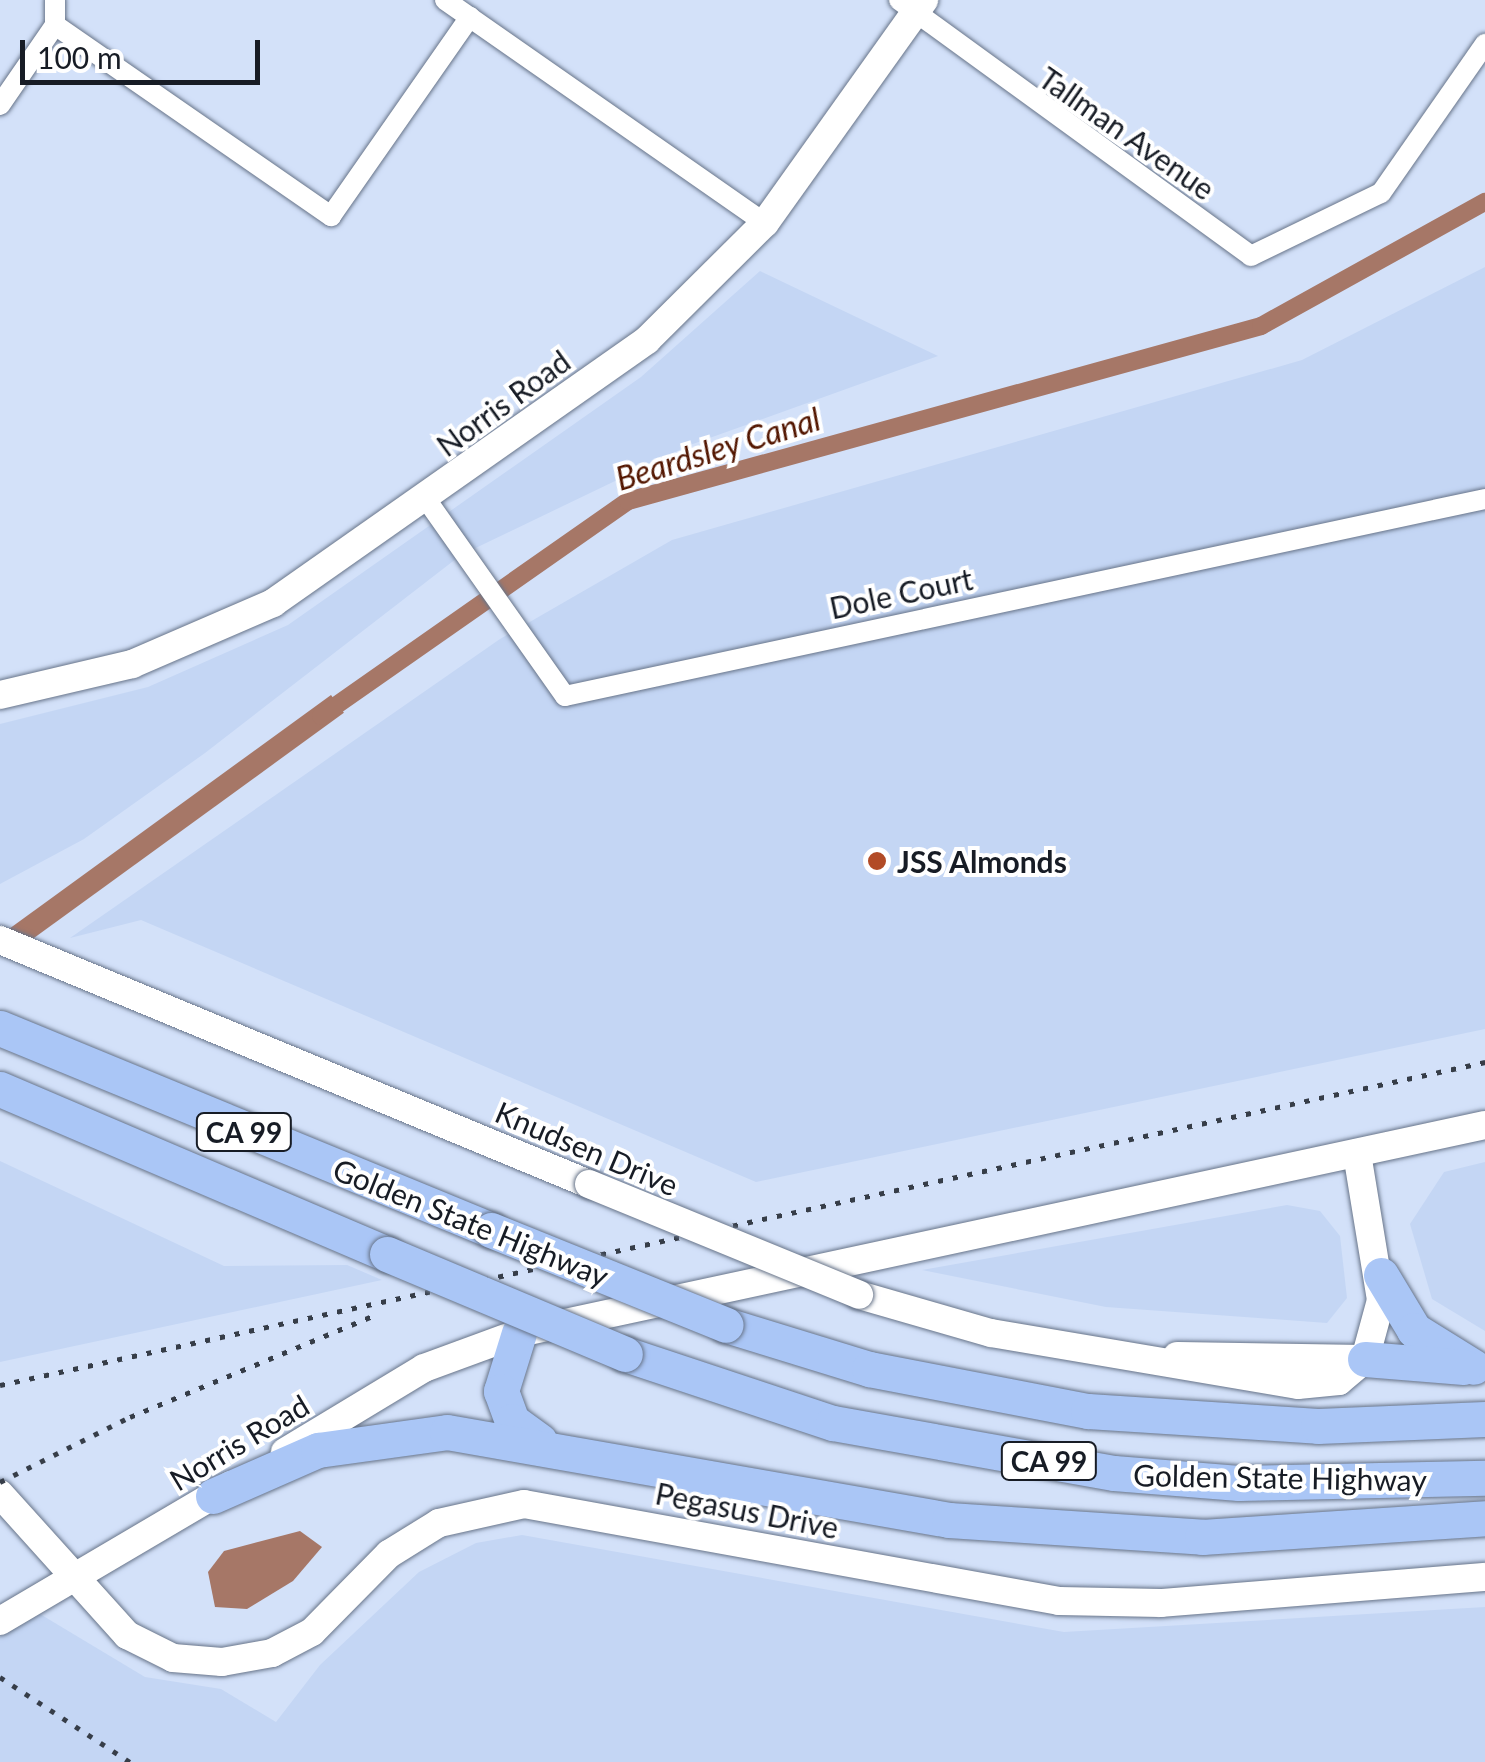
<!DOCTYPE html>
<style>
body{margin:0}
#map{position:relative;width:1485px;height:1762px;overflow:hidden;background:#d3e1f9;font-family:Lato,sans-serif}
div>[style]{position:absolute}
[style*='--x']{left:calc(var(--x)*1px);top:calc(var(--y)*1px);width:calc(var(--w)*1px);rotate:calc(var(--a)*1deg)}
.built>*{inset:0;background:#c4d6f4}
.water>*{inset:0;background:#a67767;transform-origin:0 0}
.canal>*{height:18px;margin:-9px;padding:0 9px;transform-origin:9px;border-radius:9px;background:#a67767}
.roads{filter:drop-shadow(0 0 2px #677489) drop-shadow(0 0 2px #677489)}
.street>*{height:20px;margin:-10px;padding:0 10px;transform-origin:10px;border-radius:10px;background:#fff}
.secondary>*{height:28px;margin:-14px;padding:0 14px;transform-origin:14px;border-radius:14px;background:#fff}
.highway>*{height:35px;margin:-17.5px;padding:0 17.5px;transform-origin:17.5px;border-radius:17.5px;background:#aac6f6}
.rail>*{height:5px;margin-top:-2.5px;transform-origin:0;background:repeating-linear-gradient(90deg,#363d48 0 5px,transparent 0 15px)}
.bridges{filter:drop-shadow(0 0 2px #677489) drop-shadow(0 0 2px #677489)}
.secondary-bridge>*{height:28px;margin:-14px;padding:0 14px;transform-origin:14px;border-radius:14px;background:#fff}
.highway-bridge>*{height:35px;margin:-17.5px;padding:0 17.5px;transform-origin:17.5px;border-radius:17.5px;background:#aac6f6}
.dots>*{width:28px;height:28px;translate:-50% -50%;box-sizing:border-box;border:5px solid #fff;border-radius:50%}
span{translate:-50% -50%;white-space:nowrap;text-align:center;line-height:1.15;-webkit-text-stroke:8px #fff;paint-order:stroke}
.shield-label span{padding:2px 8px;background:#fff;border:2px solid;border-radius:8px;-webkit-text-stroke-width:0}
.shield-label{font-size:28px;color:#171c25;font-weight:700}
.street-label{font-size:30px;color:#171c25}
.poi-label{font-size:30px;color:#171c25;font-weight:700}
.left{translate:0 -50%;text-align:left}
.water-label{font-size:32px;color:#531600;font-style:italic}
.scale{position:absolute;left:20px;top:40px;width:240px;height:45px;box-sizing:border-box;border:5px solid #171c25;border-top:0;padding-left:12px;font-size:30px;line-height:35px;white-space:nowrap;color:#171c25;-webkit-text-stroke:8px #fff;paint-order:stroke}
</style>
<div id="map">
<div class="built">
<div style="clip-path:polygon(1485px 267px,1485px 1029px,756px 1182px,141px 920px,70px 938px,500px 639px,672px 540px,1302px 360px)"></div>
<div style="clip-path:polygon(760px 271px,938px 356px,690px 445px,461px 555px,205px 753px,84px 839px,0 884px,0 724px,148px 687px,288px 625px,641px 377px)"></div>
<div style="clip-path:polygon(0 1161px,224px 1266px,347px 1265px,382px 1280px,0 1362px)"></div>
<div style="clip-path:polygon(1485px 1162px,1485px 1331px,1432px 1299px,1410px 1224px,1444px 1172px)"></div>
<div style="clip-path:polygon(1287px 1205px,1320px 1211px,1340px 1236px,1347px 1298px,1327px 1323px,1106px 1307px,922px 1270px)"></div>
<div style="clip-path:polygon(522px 1535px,1064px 1632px,1485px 1607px,1485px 1762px,0 1762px,0 1637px,40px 1614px,145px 1677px,221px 1689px,276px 1722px,320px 1665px,419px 1572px,476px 1543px)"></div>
</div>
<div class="water">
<div style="left:331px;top:695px;width:22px;height:407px;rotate:54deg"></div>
<div style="clip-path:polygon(300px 1531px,322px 1547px,293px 1581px,247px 1609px,215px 1607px,208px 1572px,224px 1551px)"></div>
</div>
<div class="canal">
<div style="--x:321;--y:716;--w:375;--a:-35"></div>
<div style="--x:628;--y:501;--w:657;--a:-15.45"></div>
<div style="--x:1261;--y:326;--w:256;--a:-29"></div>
</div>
<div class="roads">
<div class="street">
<div style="--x:55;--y:0;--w:25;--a:90"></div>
<div style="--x:445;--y:0;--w:390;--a:34.9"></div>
<div style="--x:899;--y:0;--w:435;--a:36"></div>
<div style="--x:1251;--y:256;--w:144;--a:-25.9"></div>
<div style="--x:1381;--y:193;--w:182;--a:-55.1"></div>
<div style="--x:55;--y:25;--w:336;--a:34.7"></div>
<div style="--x:331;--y:216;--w:243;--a:-55.1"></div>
<div style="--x:0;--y:105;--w:97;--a:-55.5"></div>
<div style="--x:426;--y:499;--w:241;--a:54.8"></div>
<div style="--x:565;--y:696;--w:941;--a:-12.09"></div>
</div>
<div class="secondary">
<div style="--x:0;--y:695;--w:136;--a:-13.2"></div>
<div style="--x:132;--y:664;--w:154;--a:-23.4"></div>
<div style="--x:273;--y:603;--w:457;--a:-35.1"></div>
<div style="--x:647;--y:340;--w:166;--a:-44.8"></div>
<div style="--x:765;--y:223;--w:274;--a:-54.5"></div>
<div style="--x:0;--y:940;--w:638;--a:22.5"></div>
<div style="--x:859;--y:1295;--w:137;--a:16.1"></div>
<div style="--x:991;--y:1333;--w:311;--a:9.6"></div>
<div style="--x:1298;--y:1385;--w:41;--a:-5.6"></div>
<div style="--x:1339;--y:1381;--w:34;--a:-40"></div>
<div style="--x:1365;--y:1359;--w:61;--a:-74.8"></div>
<div style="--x:1381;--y:1300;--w:149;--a:-99.3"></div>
<div style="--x:1177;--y:1356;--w:188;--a:0.9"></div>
<div style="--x:285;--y:1452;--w:162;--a:-31.1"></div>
<div style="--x:424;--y:1368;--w:101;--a:-20.2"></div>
<div style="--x:519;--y:1333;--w:988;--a:-12.15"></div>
<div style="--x:0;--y:1494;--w:190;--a:48"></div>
<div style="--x:127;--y:1635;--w:51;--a:26.6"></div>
<div style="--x:173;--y:1658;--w:49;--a:4.7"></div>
<div style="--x:222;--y:1662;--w:51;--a:-10.2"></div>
<div style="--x:272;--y:1653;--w:45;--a:-27.7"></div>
<div style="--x:312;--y:1632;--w:110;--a:-45.4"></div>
<div style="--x:389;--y:1554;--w:59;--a:-31.8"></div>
<div style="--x:439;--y:1523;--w:87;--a:-12.6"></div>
<div style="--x:524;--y:1504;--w:544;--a:10.28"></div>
<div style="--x:1059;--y:1601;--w:102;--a:1.1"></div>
<div style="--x:1161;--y:1603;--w:325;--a:-4.6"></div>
<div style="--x:0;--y:1621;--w:268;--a:-30.5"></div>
</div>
<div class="highway">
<div style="--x:0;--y:1028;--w:531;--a:22.36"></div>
<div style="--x:0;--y:1089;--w:421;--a:23.1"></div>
<div style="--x:1381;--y:1275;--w:64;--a:59"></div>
<div style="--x:1414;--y:1330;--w:70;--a:31.7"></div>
<div style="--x:726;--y:1325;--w:150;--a:17.1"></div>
<div style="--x:869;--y:1369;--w:223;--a:10.9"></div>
<div style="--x:1088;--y:1411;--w:230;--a:3.7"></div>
<div style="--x:1318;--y:1426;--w:167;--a:-2.4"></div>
<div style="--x:519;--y:1333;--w:61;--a:107.2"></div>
<div style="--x:501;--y:1391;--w:32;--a:70"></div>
<div style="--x:512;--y:1421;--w:34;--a:36"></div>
<div style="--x:625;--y:1354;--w:219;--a:18.4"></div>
<div style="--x:833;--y:1423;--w:285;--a:10.1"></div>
<div style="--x:1114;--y:1473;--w:125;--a:4.6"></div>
<div style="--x:1239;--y:1483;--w:246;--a:-1.2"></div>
<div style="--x:1365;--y:1359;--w:99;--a:4.6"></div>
<div style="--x:213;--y:1496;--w:115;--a:-23.7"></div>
<div style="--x:318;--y:1450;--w:130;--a:-7.9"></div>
<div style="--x:447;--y:1432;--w:510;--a:9.94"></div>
<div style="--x:949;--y:1520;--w:254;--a:3.8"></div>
<div style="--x:1202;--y:1537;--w:284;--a:-3.8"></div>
</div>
</div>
<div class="rail">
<div style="--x:0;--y:1385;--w:1520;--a:-12.27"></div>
<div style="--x:0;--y:1482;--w:145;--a:-26.6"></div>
<div style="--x:130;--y:1417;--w:263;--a:-22.6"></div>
<div style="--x:0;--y:1677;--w:155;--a:33.2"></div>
</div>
<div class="bridges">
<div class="secondary-bridge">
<div style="--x:589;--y:1184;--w:292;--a:22.3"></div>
</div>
<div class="highway-bridge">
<div style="--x:491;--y:1230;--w:253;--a:22"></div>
<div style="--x:387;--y:1254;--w:258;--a:22.8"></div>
</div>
</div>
<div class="dots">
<div style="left:877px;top:861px;background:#b24b26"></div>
</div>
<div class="shield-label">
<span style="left:244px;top:1132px">CA 99</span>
<span style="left:1049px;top:1461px">CA 99</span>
</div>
<div class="street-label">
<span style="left:1127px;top:133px;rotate:35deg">Tallman Avenue</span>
<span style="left:503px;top:403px;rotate:-36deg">Norris Road</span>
<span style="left:901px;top:593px;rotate:-12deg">Dole Court</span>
<span style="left:587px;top:1148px;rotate:23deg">Knudsen Drive</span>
<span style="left:471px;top:1222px;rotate:22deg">Golden State Highway</span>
<span style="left:239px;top:1442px;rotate:-31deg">Norris Road</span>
<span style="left:1280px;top:1477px;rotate:1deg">Golden State Highway</span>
<span style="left:747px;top:1510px;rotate:11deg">Pegasus Drive</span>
</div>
<div class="poi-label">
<span class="left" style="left:897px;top:861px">JSS Almonds</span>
</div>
<div class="water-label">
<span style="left:718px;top:449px;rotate:-17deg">Beardsley Canal</span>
</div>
<div class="scale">100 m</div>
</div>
